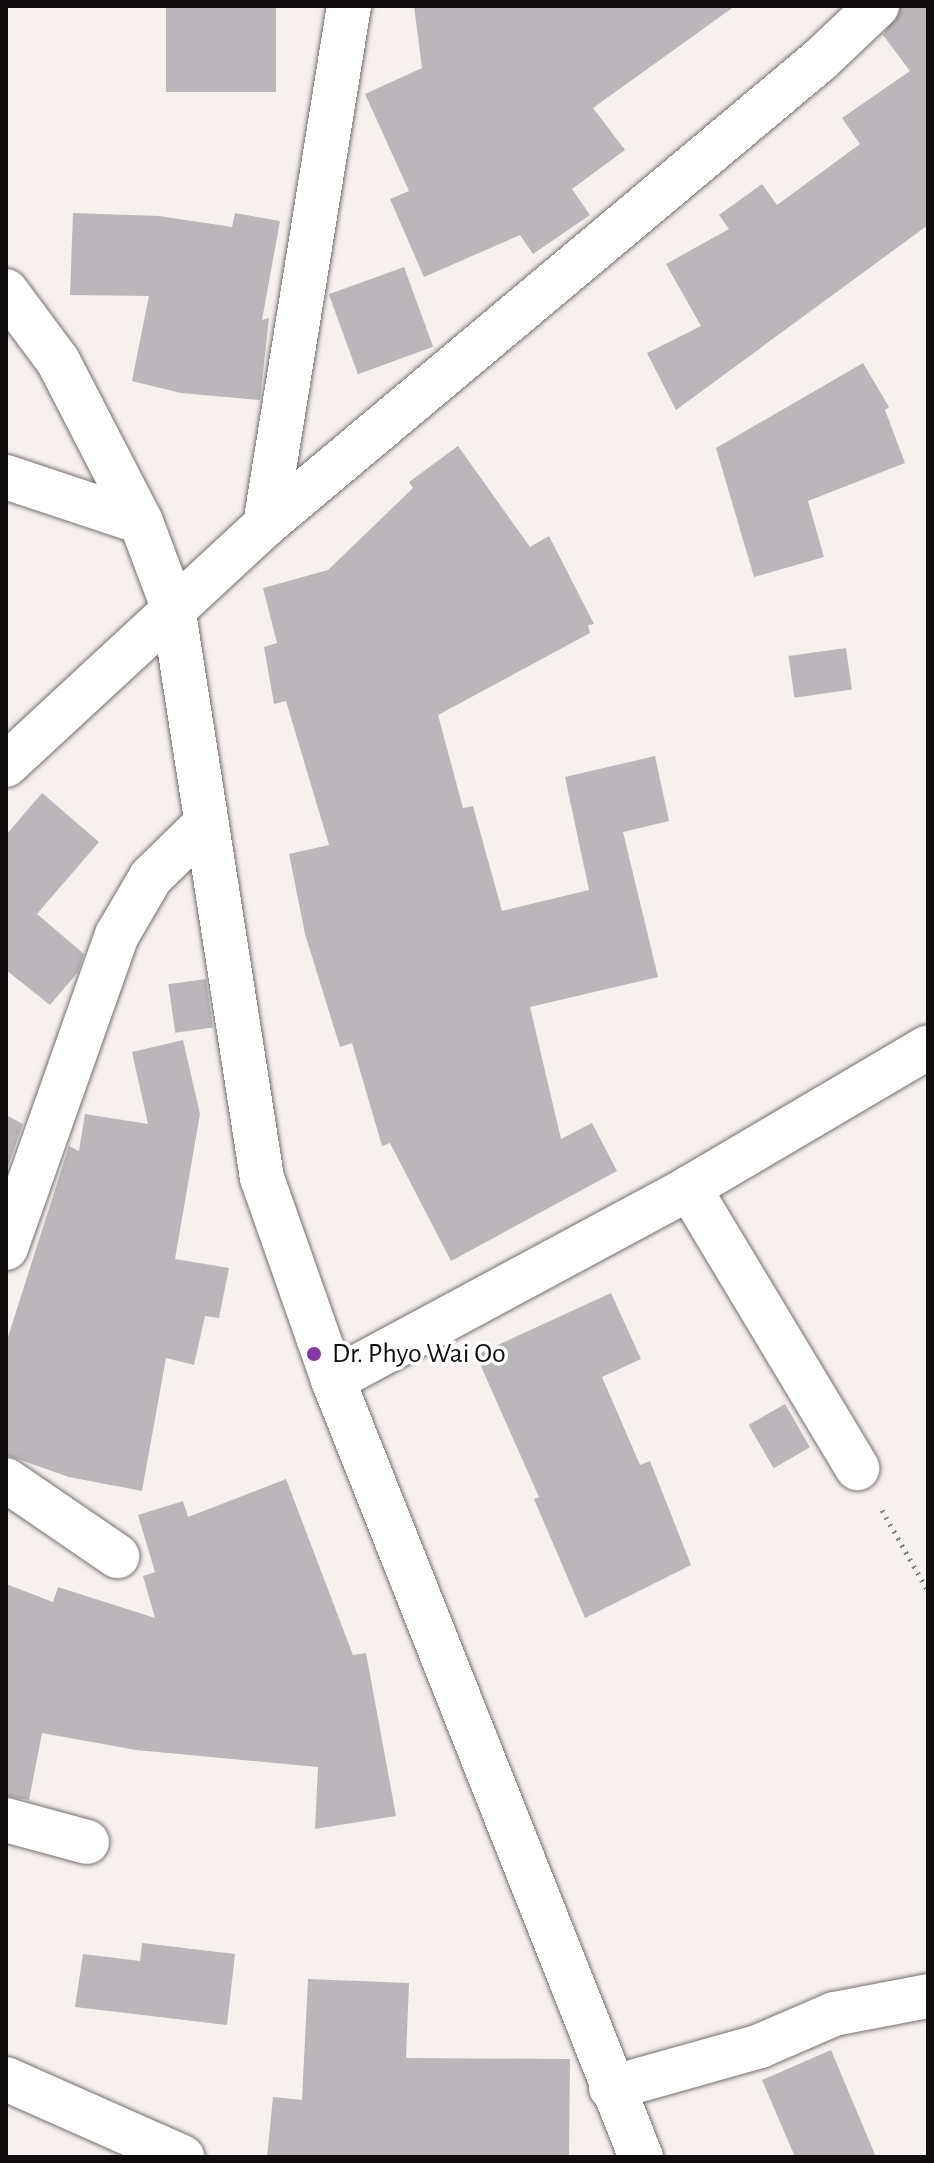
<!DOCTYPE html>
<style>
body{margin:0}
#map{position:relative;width:934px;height:2163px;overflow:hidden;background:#f6f0ee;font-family:"Alegreya Sans",sans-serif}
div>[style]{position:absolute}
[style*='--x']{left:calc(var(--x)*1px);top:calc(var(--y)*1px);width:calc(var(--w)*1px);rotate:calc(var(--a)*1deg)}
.building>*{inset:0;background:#bab7bb;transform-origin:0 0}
.path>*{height:5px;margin-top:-2.5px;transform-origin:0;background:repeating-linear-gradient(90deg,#878382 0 2px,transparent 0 8px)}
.roads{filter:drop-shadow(0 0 2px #746f6d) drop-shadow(0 0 2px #746f6d)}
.minor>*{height:44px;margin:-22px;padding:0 22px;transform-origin:22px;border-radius:22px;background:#fff}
.dots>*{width:22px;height:22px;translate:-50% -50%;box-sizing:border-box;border:4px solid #fff;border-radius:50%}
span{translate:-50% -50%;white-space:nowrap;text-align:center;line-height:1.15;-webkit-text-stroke:7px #fff;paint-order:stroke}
.poi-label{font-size:28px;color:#0f0d0d}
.left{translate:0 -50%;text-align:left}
.frame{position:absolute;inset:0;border:8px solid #0f0d0d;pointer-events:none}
</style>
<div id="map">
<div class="building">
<div style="left:166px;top:6px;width:110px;height:86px"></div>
<div style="clip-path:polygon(414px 6px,735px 6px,593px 108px,625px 150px,572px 189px,590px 215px,533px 254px,520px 235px,424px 277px,390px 199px,409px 191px,365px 94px,422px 68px)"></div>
<div style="clip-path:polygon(901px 6px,928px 6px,928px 225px,676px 410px,647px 353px,701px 326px,666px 264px,729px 229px,719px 215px,762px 184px,777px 205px,860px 144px,842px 118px,910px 71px,883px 35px)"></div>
<div style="clip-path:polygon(73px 213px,159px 216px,232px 227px,235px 213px,280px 221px,262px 320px,269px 318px,260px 400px,181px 393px,132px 381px,149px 296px,70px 295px)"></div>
<div style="left:404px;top:267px;width:85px;height:80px;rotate:70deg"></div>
<div style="clip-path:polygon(863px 363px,889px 407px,885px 410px,905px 463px,808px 501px,824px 557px,754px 577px,716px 448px)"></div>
<div style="clip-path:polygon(458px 446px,530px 547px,549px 536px,594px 624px,588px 625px,590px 633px,438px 715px,463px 808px,473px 806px,502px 911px,589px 890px,565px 777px,655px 756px,669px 821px,623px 832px,658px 977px,530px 1007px,561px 1139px,592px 1123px,617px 1171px,451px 1261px,390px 1143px,382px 1146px,352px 1043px,340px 1047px,305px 934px,289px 854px,329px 845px,286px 701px,274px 704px,264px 647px,277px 643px,263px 588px,328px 570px,413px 488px,409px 482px)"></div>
<div style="left:846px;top:648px;width:42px;height:58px;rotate:82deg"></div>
<div style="clip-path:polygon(42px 793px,99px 842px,37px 914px,84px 954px,78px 972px,50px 1005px,6px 970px,6px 835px)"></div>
<div style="left:206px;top:979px;width:49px;height:38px;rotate:82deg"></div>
<div style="clip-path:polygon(183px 1040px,200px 1114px,175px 1259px,229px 1268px,219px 1318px,205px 1316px,194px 1365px,166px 1358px,142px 1491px,69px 1477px,6px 1455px,6px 1343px,69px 1146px,79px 1151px,85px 1114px,148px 1124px,132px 1052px)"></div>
<div style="clip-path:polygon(6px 1115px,23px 1124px,7px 1169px,6px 1169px)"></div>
<div style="clip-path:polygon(611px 1293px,641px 1359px,602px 1377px,640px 1465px,650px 1461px,691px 1565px,585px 1618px,534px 1499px,539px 1497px,476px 1355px)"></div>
<div style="left:785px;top:1404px;width:50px;height:42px;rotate:60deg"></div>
<div style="clip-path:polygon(286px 1479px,353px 1655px,366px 1653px,396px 1816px,315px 1829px,318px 1767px,136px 1750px,42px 1733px,29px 1800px,6px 1796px,6px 1584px,53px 1602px,58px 1587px,155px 1618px,143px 1576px,155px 1572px,138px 1515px,183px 1501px,188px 1517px)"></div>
<div style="clip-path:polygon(142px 1943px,235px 1954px,227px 2025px,75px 2007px,83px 1954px,140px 1961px)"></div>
<div style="clip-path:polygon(308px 1979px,409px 1983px,406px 2058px,570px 2059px,569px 2157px,267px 2157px,273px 2097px,302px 2100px)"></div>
<div style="clip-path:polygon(831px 2050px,876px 2157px,795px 2157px,762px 2080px)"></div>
</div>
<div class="path">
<div style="--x:882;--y:1510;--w:93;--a:60.4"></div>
</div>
<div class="roads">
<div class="minor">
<div style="--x:6;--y:291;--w:87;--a:53.4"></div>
<div style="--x:58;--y:361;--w:181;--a:62.7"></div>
<div style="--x:141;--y:522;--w:91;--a:69.4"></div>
<div style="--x:173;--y:607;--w:578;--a:81.14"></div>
<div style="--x:262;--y:1178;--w:214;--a:70.6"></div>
<div style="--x:333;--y:1380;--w:836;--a:68.38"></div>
<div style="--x:6;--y:477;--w:142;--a:18.4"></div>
<div style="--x:265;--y:525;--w:526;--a:-80.81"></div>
<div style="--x:6;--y:765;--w:353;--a:-42.8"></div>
<div style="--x:265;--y:525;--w:724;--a:-39.96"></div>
<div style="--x:820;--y:60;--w:79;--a:-43.5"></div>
<div style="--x:689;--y:1188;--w:327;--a:59"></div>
<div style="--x:6;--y:1248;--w:332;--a:-70.5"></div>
<div style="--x:117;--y:935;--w:67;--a:-59.6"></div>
<div style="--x:151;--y:877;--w:73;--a:-44.4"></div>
<div style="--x:333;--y:1380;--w:404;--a:-28.3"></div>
<div style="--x:689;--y:1188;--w:277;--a:-30.5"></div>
<div style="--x:6;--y:1480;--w:135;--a:34.4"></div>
<div style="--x:6;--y:1820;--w:84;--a:15.2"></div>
<div style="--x:6;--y:2079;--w:193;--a:23.9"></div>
<div style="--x:611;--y:2088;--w:155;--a:-15.7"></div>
<div style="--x:760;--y:2046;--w:81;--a:-23.4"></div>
<div style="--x:834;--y:2014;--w:96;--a:-10.8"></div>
</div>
</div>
<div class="dots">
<div style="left:314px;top:1354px;background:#8736a5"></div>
</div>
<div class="poi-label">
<span class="left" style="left:332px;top:1354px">Dr. Phyo Wai Oo</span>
</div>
<div class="frame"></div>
</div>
